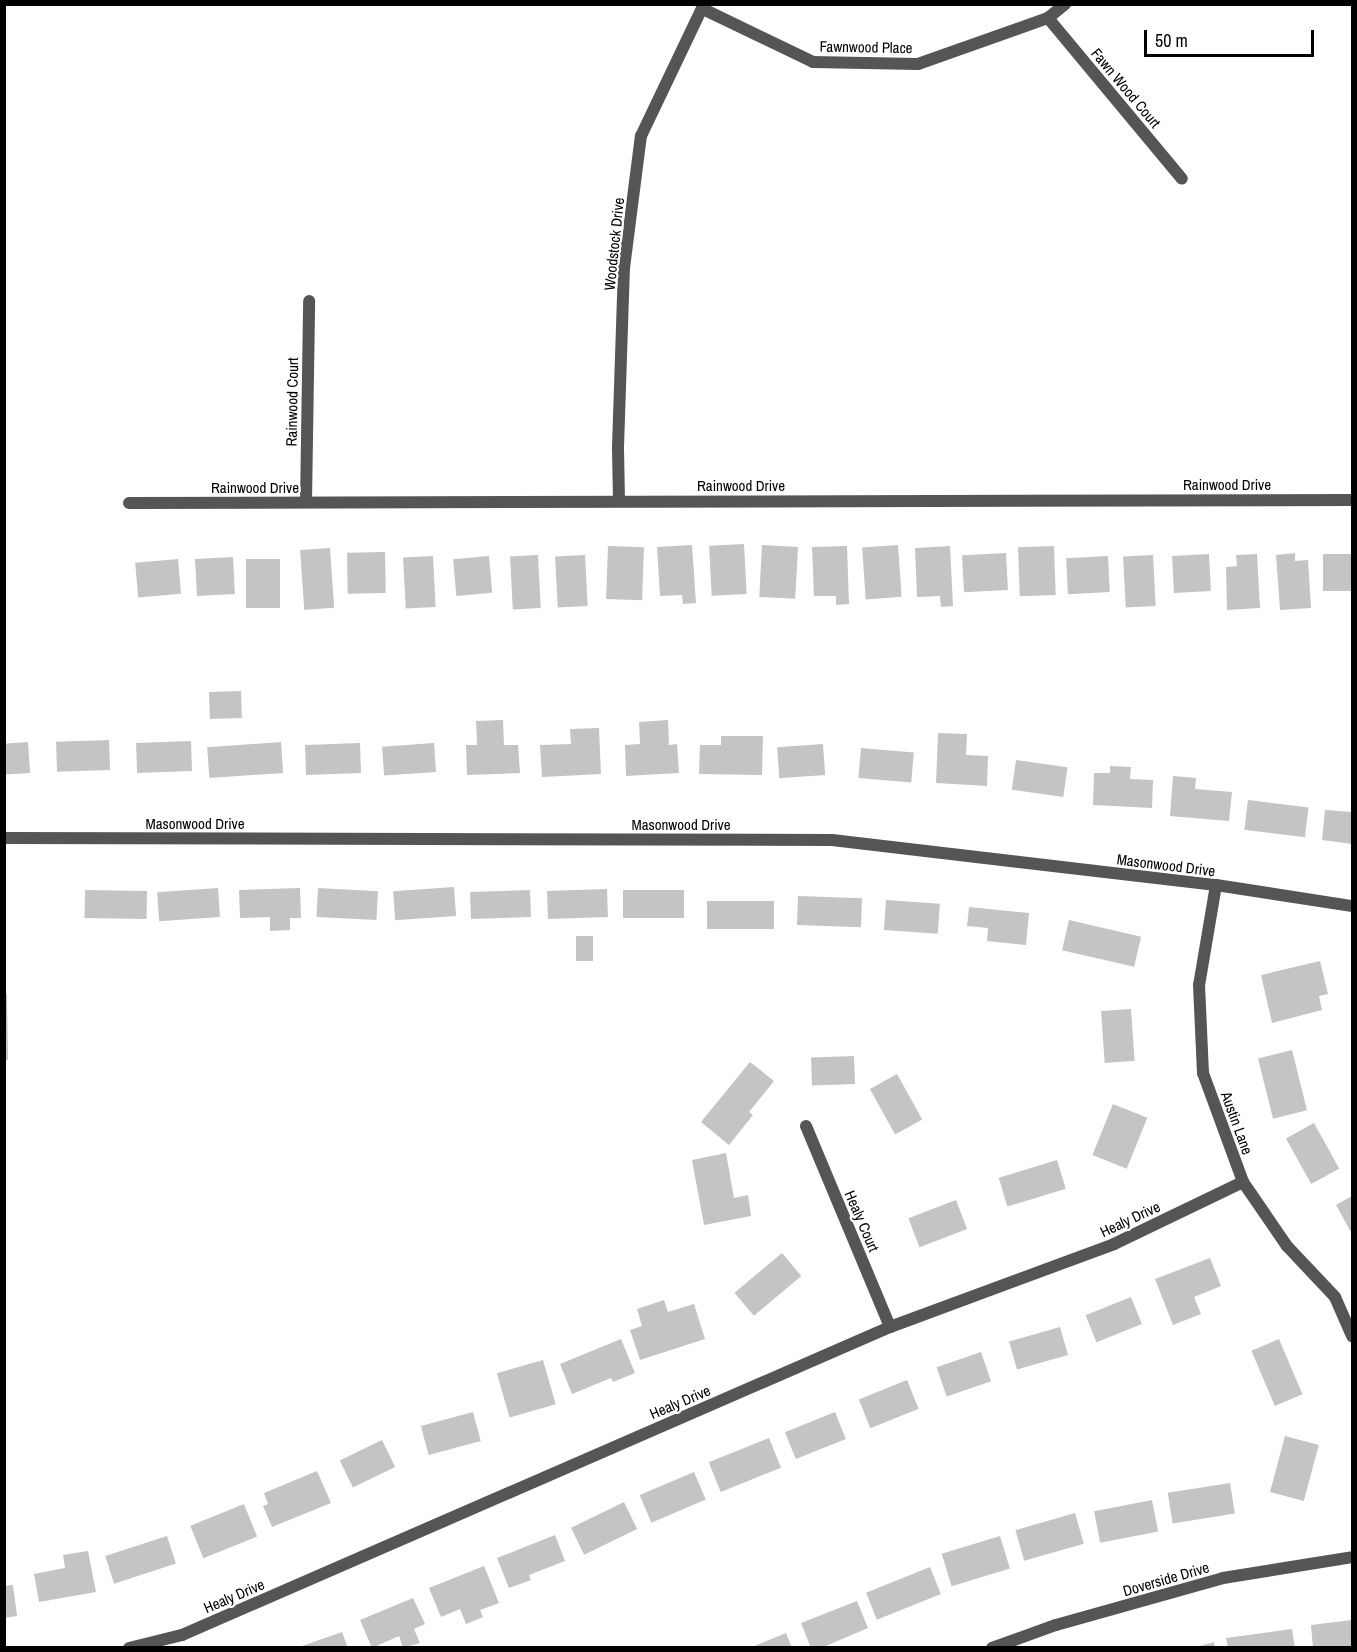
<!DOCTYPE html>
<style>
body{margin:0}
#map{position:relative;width:1357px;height:1652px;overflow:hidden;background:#fff;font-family:"Archivo Narrow",sans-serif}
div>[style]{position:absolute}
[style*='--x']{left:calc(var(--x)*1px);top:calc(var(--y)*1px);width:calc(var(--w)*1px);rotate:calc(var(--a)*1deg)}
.building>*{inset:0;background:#c4c4c4;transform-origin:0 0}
.minor>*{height:12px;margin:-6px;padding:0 6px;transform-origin:6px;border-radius:6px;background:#555}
span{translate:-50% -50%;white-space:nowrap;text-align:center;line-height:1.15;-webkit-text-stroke:4.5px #fff;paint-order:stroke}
.street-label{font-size:15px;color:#000}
.frame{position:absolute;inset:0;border:6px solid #000;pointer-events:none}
.scale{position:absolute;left:1144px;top:30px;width:170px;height:27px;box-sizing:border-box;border:3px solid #000;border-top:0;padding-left:8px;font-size:18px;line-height:21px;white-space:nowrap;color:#000;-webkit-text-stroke:4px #fff;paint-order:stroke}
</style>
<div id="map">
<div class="building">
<div style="left:744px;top:544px;width:50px;height:35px;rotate:87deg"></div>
<div style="clip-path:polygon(692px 545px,696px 603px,683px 604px,682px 595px,660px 596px,657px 547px)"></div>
<div style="left:762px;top:545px;width:36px;height:52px;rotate:3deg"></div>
<div style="left:898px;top:545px;width:52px;height:36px;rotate:86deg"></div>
<div style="left:608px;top:546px;width:36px;height:53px;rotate:2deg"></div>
<div style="clip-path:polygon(847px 546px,849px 604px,836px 605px,836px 596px,814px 596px,812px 547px)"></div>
<div style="clip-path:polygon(950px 546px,953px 606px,941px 607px,940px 596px,917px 597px,915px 548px)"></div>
<div style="left:1054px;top:546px;width:49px;height:36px;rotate:88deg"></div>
<div style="left:330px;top:548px;width:60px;height:30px;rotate:86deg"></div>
<div style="left:385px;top:552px;width:41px;height:38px;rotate:89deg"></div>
<div style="left:1006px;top:553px;width:37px;height:44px;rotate:87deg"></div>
<div style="clip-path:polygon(1295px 553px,1295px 561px,1308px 560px,1311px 608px,1280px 610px,1276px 555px)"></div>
<div style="left:1209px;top:554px;width:37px;height:37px;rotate:87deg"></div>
<div style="clip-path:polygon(1257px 554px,1260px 608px,1227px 610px,1226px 567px,1237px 566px,1236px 555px)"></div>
<div style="left:1323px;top:554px;width:29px;height:37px"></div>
<div style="left:538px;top:555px;width:53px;height:28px;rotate:87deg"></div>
<div style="left:585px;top:555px;width:51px;height:30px;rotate:87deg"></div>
<div style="left:1153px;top:555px;width:51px;height:30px;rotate:87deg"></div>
<div style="left:433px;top:556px;width:51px;height:30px;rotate:87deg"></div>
<div style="left:489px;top:556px;width:37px;height:36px;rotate:85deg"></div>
<div style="left:1108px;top:556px;width:36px;height:42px;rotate:87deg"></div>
<div style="left:233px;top:557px;width:37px;height:38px;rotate:87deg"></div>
<div style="left:178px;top:559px;width:35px;height:43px;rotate:85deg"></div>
<div style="left:246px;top:559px;width:34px;height:49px"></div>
<div style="left:241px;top:691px;width:27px;height:32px;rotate:88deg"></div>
<div style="clip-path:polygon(503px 720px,504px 745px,518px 745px,520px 773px,467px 775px,466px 745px,477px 745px,476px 721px)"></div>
<div style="clip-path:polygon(668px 720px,669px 745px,677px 744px,679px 773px,626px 776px,625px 745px,640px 744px,639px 722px)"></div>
<div style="clip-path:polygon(599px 728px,601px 774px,542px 777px,540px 745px,571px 744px,570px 729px)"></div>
<div style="clip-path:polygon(938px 733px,967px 734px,966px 755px,988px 756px,987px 786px,936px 783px)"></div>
<div style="clip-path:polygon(721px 736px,763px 736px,762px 775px,699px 774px,700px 745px,721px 745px)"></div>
<div style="left:109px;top:740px;width:30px;height:53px;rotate:88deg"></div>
<div style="left:191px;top:741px;width:30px;height:55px;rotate:88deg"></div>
<div style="left:28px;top:742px;width:31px;height:24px;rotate:86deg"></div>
<div style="left:281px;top:742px;width:31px;height:74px;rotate:86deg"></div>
<div style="left:360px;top:743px;width:30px;height:55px;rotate:88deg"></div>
<div style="left:434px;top:743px;width:29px;height:52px;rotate:86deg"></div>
<div style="left:823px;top:744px;width:31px;height:46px;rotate:86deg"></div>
<div style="left:861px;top:748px;width:53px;height:30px;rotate:5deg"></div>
<div style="left:1016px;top:760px;width:52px;height:30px;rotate:8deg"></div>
<div style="clip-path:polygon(1110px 766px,1131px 767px,1130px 779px,1153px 780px,1152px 808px,1093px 805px,1094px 773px,1110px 773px)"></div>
<div style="clip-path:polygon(1173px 776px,1196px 778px,1195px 789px,1232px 792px,1229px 821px,1170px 816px)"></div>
<div style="left:1248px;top:800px;width:61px;height:30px;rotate:7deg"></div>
<div style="clip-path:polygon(1325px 810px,1352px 812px,1352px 844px,1322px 840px)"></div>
<div style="left:454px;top:887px;width:29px;height:61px;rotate:86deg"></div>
<div style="left:218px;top:888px;width:29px;height:61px;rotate:86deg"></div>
<div style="clip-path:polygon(300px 888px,301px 918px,290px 918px,290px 930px,270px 931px,270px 917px,240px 918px,239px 890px)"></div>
<div style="left:318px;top:888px;width:60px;height:29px;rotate:3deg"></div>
<div style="left:607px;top:889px;width:28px;height:60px;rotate:88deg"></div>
<div style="left:85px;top:890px;width:62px;height:28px;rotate:1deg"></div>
<div style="left:530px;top:890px;width:27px;height:60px;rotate:88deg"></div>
<div style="left:623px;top:890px;width:61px;height:28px"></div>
<div style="left:798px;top:896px;width:64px;height:29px;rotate:2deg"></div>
<div style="left:886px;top:900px;width:54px;height:30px;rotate:4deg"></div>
<div style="left:774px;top:901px;width:28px;height:67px;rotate:90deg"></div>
<div style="clip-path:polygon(969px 907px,1029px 913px,1026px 945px,987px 941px,988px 928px,967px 926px)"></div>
<div style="left:1069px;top:920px;width:74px;height:31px;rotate:13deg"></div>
<div style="left:576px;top:936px;width:17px;height:25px"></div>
<div style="clip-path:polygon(1320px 961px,1328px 994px,1319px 996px,1322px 1010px,1272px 1023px,1261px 975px)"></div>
<div style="clip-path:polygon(4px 994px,7px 994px,8px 1060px,4px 1060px)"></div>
<div style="left:1131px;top:1009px;width:52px;height:30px;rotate:86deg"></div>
<div style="left:1292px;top:1050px;width:62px;height:35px;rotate:76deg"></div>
<div style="left:854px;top:1056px;width:28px;height:43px;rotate:88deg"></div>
<div style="clip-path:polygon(750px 1062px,774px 1081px,749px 1112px,753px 1115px,729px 1145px,701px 1122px)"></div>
<div style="left:897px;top:1074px;width:52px;height:31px;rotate:61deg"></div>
<div style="left:1113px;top:1104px;width:37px;height:55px;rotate:22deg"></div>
<div style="left:1314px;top:1123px;width:52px;height:32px;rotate:61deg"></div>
<div style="clip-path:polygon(726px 1153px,734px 1198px,748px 1195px,751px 1216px,704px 1225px,692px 1160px)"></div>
<div style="left:1057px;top:1160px;width:30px;height:61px;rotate:73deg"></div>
<div style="clip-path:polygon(1352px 1196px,1352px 1234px,1336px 1205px)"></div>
<div style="left:956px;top:1200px;width:31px;height:51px;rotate:69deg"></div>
<div style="left:782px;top:1253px;width:30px;height:62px;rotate:50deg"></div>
<div style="clip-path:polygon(1210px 1258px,1221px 1286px,1194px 1297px,1201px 1314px,1173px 1325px,1155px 1279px)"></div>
<div style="left:1131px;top:1297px;width:29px;height:49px;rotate:68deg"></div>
<div style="clip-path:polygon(664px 1300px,668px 1312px,694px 1304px,705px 1339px,640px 1360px,630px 1330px,642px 1326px,637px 1309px)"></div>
<div style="left:1060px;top:1327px;width:29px;height:53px;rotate:74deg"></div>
<div style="clip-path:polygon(621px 1339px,635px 1373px,613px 1382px,611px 1378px,572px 1394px,560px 1364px)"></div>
<div style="left:1279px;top:1339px;width:60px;height:30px;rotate:67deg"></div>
<div style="left:981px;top:1352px;width:31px;height:47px;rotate:71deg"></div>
<div style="left:543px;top:1360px;width:46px;height:48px;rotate:74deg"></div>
<div style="left:907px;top:1380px;width:31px;height:52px;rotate:68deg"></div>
<div style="left:473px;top:1412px;width:30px;height:54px;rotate:75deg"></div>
<div style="left:835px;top:1412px;width:29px;height:54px;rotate:68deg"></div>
<div style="left:1285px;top:1436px;width:35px;height:58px;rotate:15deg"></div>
<div style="left:769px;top:1438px;width:32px;height:65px;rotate:68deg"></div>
<div style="left:382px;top:1440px;width:30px;height:47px;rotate:64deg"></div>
<div style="clip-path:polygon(317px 1471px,331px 1503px,272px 1527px,263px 1506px,268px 1504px,264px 1493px)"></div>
<div style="left:694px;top:1472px;width:30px;height:59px;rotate:67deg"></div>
<div style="left:1230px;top:1483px;width:31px;height:63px;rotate:81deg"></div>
<div style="left:1152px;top:1500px;width:32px;height:59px;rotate:79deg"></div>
<div style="left:624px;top:1502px;width:30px;height:59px;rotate:64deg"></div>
<div style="left:244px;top:1504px;width:35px;height:58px;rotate:68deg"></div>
<div style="left:1075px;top:1513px;width:32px;height:62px;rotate:74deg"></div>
<div style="clip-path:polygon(555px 1535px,565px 1561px,529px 1575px,531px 1580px,509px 1588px,497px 1558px)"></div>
<div style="left:167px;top:1536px;width:29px;height:65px;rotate:72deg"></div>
<div style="left:1000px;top:1536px;width:34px;height:61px;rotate:73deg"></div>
<div style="clip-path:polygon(88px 1551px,96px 1592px,39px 1602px,34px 1574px,65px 1568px,63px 1555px)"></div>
<div style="clip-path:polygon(484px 1566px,499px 1603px,480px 1610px,483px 1617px,466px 1624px,460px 1609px,441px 1617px,429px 1588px)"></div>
<div style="left:930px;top:1567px;width:29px;height:69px;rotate:68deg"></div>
<div style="clip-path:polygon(13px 1585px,17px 1616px,4px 1618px,4px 1586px)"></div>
<div style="clip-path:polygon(413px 1598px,425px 1624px,414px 1629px,420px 1643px,403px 1648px,399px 1636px,372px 1648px,360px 1620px)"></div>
<div style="clip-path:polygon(857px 1601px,868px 1628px,821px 1648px,811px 1648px,801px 1623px)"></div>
<div style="clip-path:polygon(1352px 1620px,1352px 1648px,1313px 1648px,1311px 1625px)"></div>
<div style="clip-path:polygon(1292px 1629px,1295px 1648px,1228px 1648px,1226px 1638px)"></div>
<div style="clip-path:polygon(342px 1632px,348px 1648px,299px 1648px,299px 1647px)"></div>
<div style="clip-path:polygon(786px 1633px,792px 1648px,752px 1648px,752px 1647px)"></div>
<div style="clip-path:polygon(1214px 1642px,1215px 1648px,1197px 1648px,1196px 1647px)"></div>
</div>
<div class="minor">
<div style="--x:703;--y:9;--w:122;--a:25.7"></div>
<div style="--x:813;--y:62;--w:105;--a:1.1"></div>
<div style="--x:918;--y:64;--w:138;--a:-19.5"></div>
<div style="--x:1048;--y:18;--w:22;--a:-39"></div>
<div style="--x:1048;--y:18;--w:209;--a:50.2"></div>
<div style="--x:619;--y:501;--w:54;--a:-91.1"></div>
<div style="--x:618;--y:447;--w:179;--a:-88.1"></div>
<div style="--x:624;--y:268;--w:133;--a:-82.7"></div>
<div style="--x:641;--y:136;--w:146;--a:-64.5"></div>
<div style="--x:306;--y:502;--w:201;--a:-89.1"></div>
<div style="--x:129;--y:503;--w:1223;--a:-0.14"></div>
<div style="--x:4;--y:838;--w:828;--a:0.14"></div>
<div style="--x:832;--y:840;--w:387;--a:6.7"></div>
<div style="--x:1216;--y:885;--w:138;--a:8.8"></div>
<div style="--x:1216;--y:885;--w:101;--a:99.6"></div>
<div style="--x:1199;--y:985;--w:88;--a:87.4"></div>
<div style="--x:1203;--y:1073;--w:116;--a:69.8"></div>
<div style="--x:1243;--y:1182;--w:78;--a:55.5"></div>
<div style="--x:1287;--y:1246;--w:70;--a:46.7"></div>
<div style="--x:1335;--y:1297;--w:43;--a:66.4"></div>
<div style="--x:806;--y:1126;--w:218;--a:67.3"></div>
<div style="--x:129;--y:1648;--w:55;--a:-13.8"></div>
<div style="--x:182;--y:1635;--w:772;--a:-23.51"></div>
<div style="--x:890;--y:1327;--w:239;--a:-20.3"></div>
<div style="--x:1114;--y:1244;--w:143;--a:-25.7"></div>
<div style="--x:992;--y:1648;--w:68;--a:-19.8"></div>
<div style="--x:1056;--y:1625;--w:173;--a:-15.7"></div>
<div style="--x:1223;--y:1578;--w:131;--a:-9.2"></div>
</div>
<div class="street-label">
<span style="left:866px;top:47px;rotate:1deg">Fawnwood Place</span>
<span style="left:1126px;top:88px;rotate:50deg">Fawn Wood Court</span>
<span style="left:614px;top:244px;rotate:-84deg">Woodstock Drive</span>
<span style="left:292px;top:402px;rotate:-89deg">Rainwood Court</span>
<span style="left:1227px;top:485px">Rainwood Drive</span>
<span style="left:741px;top:486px">Rainwood Drive</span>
<span style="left:255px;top:488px">Rainwood Drive</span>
<span style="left:195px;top:824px">Masonwood Drive</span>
<span style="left:681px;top:825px">Masonwood Drive</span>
<span style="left:1166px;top:865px;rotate:7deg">Masonwood Drive</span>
<span style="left:1237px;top:1123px;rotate:70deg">Austin Lane</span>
<span style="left:1130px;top:1219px;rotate:-25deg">Healy Drive</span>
<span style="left:862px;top:1221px;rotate:67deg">Healy Court</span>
<span style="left:680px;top:1402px;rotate:-23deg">Healy Drive</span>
<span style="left:1166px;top:1579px;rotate:-16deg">Doverside Drive</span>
<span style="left:234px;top:1596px;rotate:-23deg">Healy Drive</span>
</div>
<div class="frame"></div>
<div class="scale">50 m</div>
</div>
